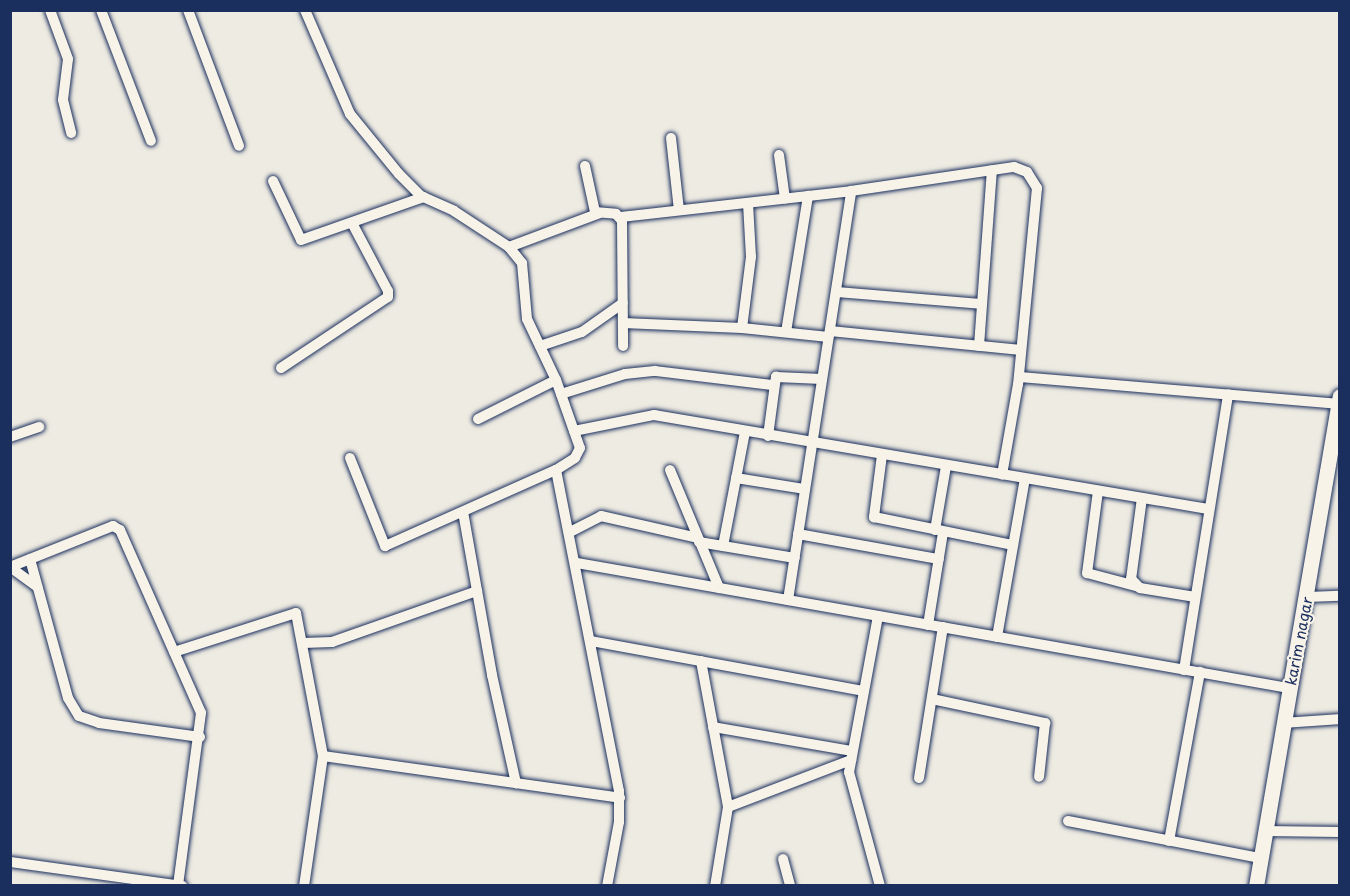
<!DOCTYPE html>
<style>
body{margin:0}
#map{position:relative;width:1350px;height:896px;overflow:hidden;background:#eeebe2;font-family:"Playpen Sans",sans-serif}
div>[style]{position:absolute}
[style*='--x']{left:calc(var(--x)*1px);top:calc(var(--y)*1px);width:calc(var(--w)*1px);rotate:calc(var(--a)*1deg)}
.roads{filter:drop-shadow(0 0 2px #1b2f5e) drop-shadow(0 0 2px #1b2f5e)}
.street>*{height:10px;margin:-5px;padding:0 5px;transform-origin:5px;border-radius:5px;background:#f7f3e8}
.secondary>*{height:15px;margin:-7.5px;padding:0 7.5px;transform-origin:7.5px;border-radius:7.5px;background:#f7f3e8}
span{translate:-50% -50%;white-space:nowrap;text-align:center;line-height:1.15;-webkit-text-stroke:4.5px #f7f3e8;paint-order:stroke}
.street-label{font-size:15px;color:#1b2f5e}
.frame{position:absolute;inset:0;border:12px solid #1b2f5e;pointer-events:none}
</style>
<div id="map">
<div class="roads">
<div class="street">
<div style="--x:50;--y:10;--w:52;--a:69.8"></div>
<div style="--x:68;--y:59;--w:41;--a:97"></div>
<div style="--x:63;--y:100;--w:34;--a:76"></div>
<div style="--x:101;--y:10;--w:140;--a:69.1"></div>
<div style="--x:188;--y:10;--w:145;--a:69.4"></div>
<div style="--x:305;--y:10;--w:113;--a:66.6"></div>
<div style="--x:350;--y:114;--w:77;--a:50.8"></div>
<div style="--x:399;--y:174;--w:31;--a:45"></div>
<div style="--x:421;--y:196;--w:36;--a:24"></div>
<div style="--x:454;--y:211;--w:66;--a:33.2"></div>
<div style="--x:509;--y:247;--w:21;--a:51"></div>
<div style="--x:522;--y:263;--w:56;--a:84.9"></div>
<div style="--x:527;--y:319;--w:68;--a:64.6"></div>
<div style="--x:556;--y:380;--w:72;--a:70.6"></div>
<div style="--x:580;--y:448;--w:11;--a:117"></div>
<div style="--x:575;--y:458;--w:22;--a:148"></div>
<div style="--x:556;--y:470;--w:327;--a:78.9"></div>
<div style="--x:619;--y:791;--w:31;--a:90"></div>
<div style="--x:619;--y:822;--w:65;--a:100.6"></div>
<div style="--x:671;--y:138;--w:72;--a:83.7"></div>
<div style="--x:779;--y:155;--w:44;--a:82.2"></div>
<div style="--x:585;--y:166;--w:47;--a:77.7"></div>
<div style="--x:595;--y:212;--w:21;--a:5"></div>
<div style="--x:616;--y:214;--w:9;--a:49"></div>
<div style="--x:622;--y:221;--w:125;--a:89.5"></div>
<div style="--x:273;--y:181;--w:65;--a:64.6"></div>
<div style="--x:301;--y:240;--w:130;--a:-19.3"></div>
<div style="--x:621;--y:217;--w:231;--a:-6.4"></div>
<div style="--x:851;--y:191;--w:165;--a:-8.4"></div>
<div style="--x:1014;--y:167;--w:14;--a:21"></div>
<div style="--x:1027;--y:172;--w:19;--a:58"></div>
<div style="--x:1037;--y:188;--w:197;--a:95.5"></div>
<div style="--x:1018;--y:384;--w:92;--a:100"></div>
<div style="--x:509;--y:247;--w:97;--a:-20.5"></div>
<div style="--x:836;--y:292;--w:146;--a:4.7"></div>
<div style="--x:623;--y:323;--w:119;--a:2.4"></div>
<div style="--x:742;--y:328;--w:87;--a:5.9"></div>
<div style="--x:742;--y:328;--w:72;--a:-82.8"></div>
<div style="--x:751;--y:257;--w:54;--a:-93.2"></div>
<div style="--x:830;--y:331;--w:192;--a:5.7"></div>
<div style="--x:786;--y:332;--w:138;--a:-80.8"></div>
<div style="--x:540;--y:346;--w:44;--a:-18.4"></div>
<div style="--x:582;--y:332;--w:50;--a:-35.3"></div>
<div style="--x:979;--y:346;--w:176;--a:-85.8"></div>
<div style="--x:281;--y:368;--w:128;--a:-33.6"></div>
<div style="--x:388;--y:297;--w:6;--a:-90"></div>
<div style="--x:388;--y:291;--w:77;--a:-117.9"></div>
<div style="--x:1019;--y:377;--w:320;--a:4.8"></div>
<div style="--x:561;--y:394;--w:67;--a:-17.4"></div>
<div style="--x:625;--y:374;--w:30;--a:-6"></div>
<div style="--x:655;--y:371;--w:119;--a:6.8"></div>
<div style="--x:478;--y:419;--w:87;--a:-26.6"></div>
<div style="--x:574;--y:431;--w:82;--a:-11.3"></div>
<div style="--x:654;--y:415;--w:562;--a:9.63"></div>
<div style="--x:768;--y:436;--w:60;--a:-82.3"></div>
<div style="--x:776;--y:377;--w:46;--a:2.5"></div>
<div style="--x:10;--y:437;--w:31;--a:-19"></div>
<div style="--x:882;--y:455;--w:63;--a:97.4"></div>
<div style="--x:874;--y:517;--w:142;--a:11.4"></div>
<div style="--x:350;--y:458;--w:95;--a:68.3"></div>
<div style="--x:385;--y:546;--w:187;--a:-24"></div>
<div style="--x:670;--y:470;--w:128;--a:67.4"></div>
<div style="--x:736;--y:478;--w:70;--a:9.1"></div>
<div style="--x:1098;--y:491;--w:83;--a:97.6"></div>
<div style="--x:1087;--y:573;--w:51;--a:14.9"></div>
<div style="--x:1142;--y:498;--w:82;--a:97.7"></div>
<div style="--x:1131;--y:579;--w:13;--a:45"></div>
<div style="--x:1140;--y:588;--w:56;--a:9.3"></div>
<div style="--x:463;--y:512;--w:166;--a:79.9"></div>
<div style="--x:492;--y:675;--w:111;--a:77.5"></div>
<div style="--x:935;--y:530;--w:65;--a:-80.2"></div>
<div style="--x:570;--y:532;--w:35;--a:-27"></div>
<div style="--x:601;--y:516;--w:99;--a:12.8"></div>
<div style="--x:798;--y:534;--w:143;--a:10.1"></div>
<div style="--x:699;--y:542;--w:97;--a:9.5"></div>
<div style="--x:723;--y:546;--w:116;--a:-79.1"></div>
<div style="--x:30;--y:559;--w:144;--a:74.7"></div>
<div style="--x:68;--y:698;--w:21;--a:59"></div>
<div style="--x:79;--y:716;--w:21;--a:19"></div>
<div style="--x:99;--y:723;--w:102;--a:7.9"></div>
<div style="--x:577;--y:563;--w:723;--a:9.96"></div>
<div style="--x:10;--y:567;--w:111;--a:-21.7"></div>
<div style="--x:113;--y:526;--w:8;--a:30"></div>
<div style="--x:120;--y:530;--w:200;--a:66.1"></div>
<div style="--x:201;--y:713;--w:174;--a:97.6"></div>
<div style="--x:10;--y:567;--w:34;--a:36"></div>
<div style="--x:1307;--y:597;--w:33;--a:-2"></div>
<div style="--x:788;--y:600;--w:414;--a:-81.2"></div>
<div style="--x:878;--y:616;--w:159;--a:100.5"></div>
<div style="--x:849;--y:772;--w:118;--a:74.8"></div>
<div style="--x:928;--y:625;--w:94;--a:-80.8"></div>
<div style="--x:997;--y:637;--w:160;--a:-80"></div>
<div style="--x:591;--y:641;--w:277;--a:10.4"></div>
<div style="--x:303;--y:643;--w:29;--a:-2"></div>
<div style="--x:332;--y:642;--w:154;--a:-19.4"></div>
<div style="--x:174;--y:652;--w:128;--a:-17.7"></div>
<div style="--x:296;--y:613;--w:146;--a:79.3"></div>
<div style="--x:323;--y:756;--w:131;--a:98.3"></div>
<div style="--x:701;--y:661;--w:148;--a:79.5"></div>
<div style="--x:728;--y:807;--w:80;--a:99.3"></div>
<div style="--x:1184;--y:670;--w:279;--a:-80.9"></div>
<div style="--x:932;--y:699;--w:116;--a:12"></div>
<div style="--x:1045;--y:723;--w:54;--a:96.3"></div>
<div style="--x:1284;--y:723;--w:56;--a:-4.1"></div>
<div style="--x:713;--y:727;--w:141;--a:9.8"></div>
<div style="--x:323;--y:756;--w:300;--a:8"></div>
<div style="--x:919;--y:778;--w:153;--a:-81"></div>
<div style="--x:728;--y:807;--w:132;--a:-20.9"></div>
<div style="--x:1068;--y:821;--w:196;--a:10.9"></div>
<div style="--x:1265;--y:831;--w:75;--a:0.8"></div>
<div style="--x:1169;--y:841;--w:172;--a:-79.6"></div>
<div style="--x:783;--y:859;--w:28;--a:75"></div>
<div style="--x:10;--y:862;--w:174;--a:7.9"></div>
</div>
<div class="secondary">
<div style="--x:1256;--y:886;--w:497;--a:-80.3"></div>
</div>
</div>
<div class="street-label">
<span style="left:1298px;top:641px;rotate:-79deg">karim nagar</span>
</div>
<div class="frame"></div>
</div>
